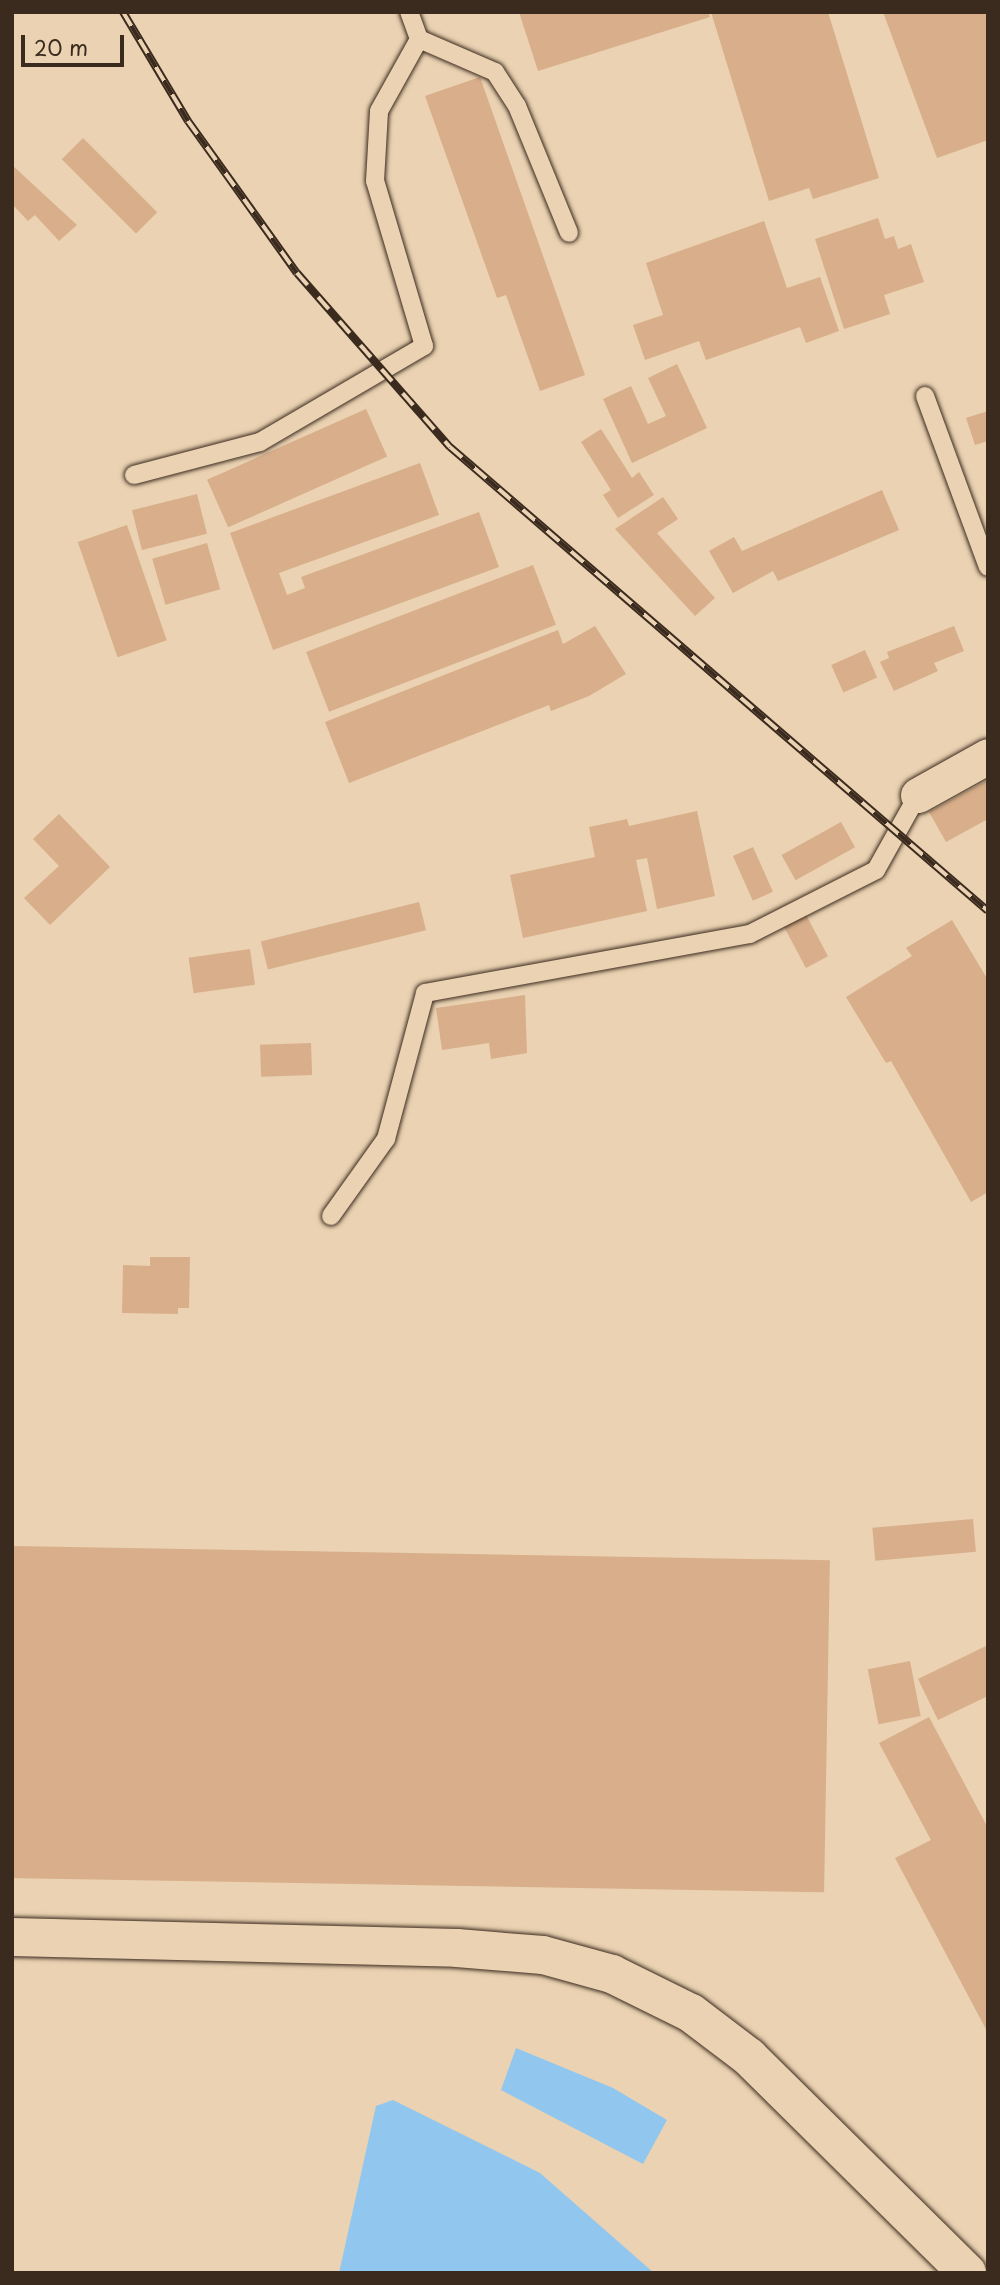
<!DOCTYPE html>
<style>
body{margin:0}
#map{position:relative;width:1000px;height:2285px;overflow:hidden;background:#ead2b2;font-family:"Playpen Sans",sans-serif}
div>[style]{position:absolute}
[style*='--x']{left:calc(var(--x)*1px);top:calc(var(--y)*1px);width:calc(var(--w)*1px);rotate:calc(var(--a)*1deg)}
.water>*{inset:0;background:#91c7ef}
.building>*{inset:0;background:#d8af8a;transform-origin:0 0}
.roads{filter:drop-shadow(0 0 2px #3b2a1e) drop-shadow(0 0 2px #3b2a1e)}
.service>*{height:18px;margin:-9px;padding:0 9px;transform-origin:9px;border-radius:9px;background:#ead2b2}
.minor>*{height:35px;margin:-17.5px;padding:0 17.5px;transform-origin:17.5px;border-radius:17.5px;background:#ead2b2}
.tertiary>*{height:38px;margin:-19px;padding:0 19px;transform-origin:19px;border-radius:19px;background:#ead2b2}
.rail>*{height:8px;margin-top:-4px;transform-origin:0;background:repeating-linear-gradient(90deg,#ead2b2 0 16px,#3b2a1e 0 32px);box-sizing:border-box;border-block:2px solid #3b2a1e}
span{translate:-50% -50%;white-space:nowrap;text-align:center;line-height:1.15;-webkit-text-stroke:5px #ead2b2;paint-order:stroke}
.frame{position:absolute;inset:0;border:14px solid #3b2a1e;pointer-events:none}
.scale{position:absolute;left:21px;top:35px;width:103px;height:32px;box-sizing:border-box;border:4px solid #3b2a1e;border-top:0;padding-left:9px;font-size:21px;line-height:24px;white-space:nowrap;color:#3b2a1e;-webkit-text-stroke:5px #ead2b2;paint-order:stroke}
</style>
<div id="map">
<div class="water">
<div style="clip-path:polygon(516px 2048px,613px 2088px,667px 2120px,643px 2164px,501px 2090px)"></div>
<div style="clip-path:polygon(393px 2100px,540px 2173px,654px 2273px,339px 2273px,376px 2106px)"></div>
</div>
<div class="building">
<div style="clip-path:polygon(519px 12px,708px 12px,710px 17px,538px 71px)"></div>
<div style="clip-path:polygon(711px 12px,828px 12px,879px 178px,813px 199px,809px 188px,769px 201px)"></div>
<div style="clip-path:polygon(883px 12px,988px 12px,988px 140px,937px 158px)"></div>
<div style="clip-path:polygon(480px 77px,585px 375px,540px 391px,506px 295px,497px 298px,425px 96px)"></div>
<div style="left:83px;top:138px;width:105px;height:30px;rotate:45deg"></div>
<div style="clip-path:polygon(12px 165px,77px 225px,59px 241px,35px 215px,28px 221px,12px 204px)"></div>
<div style="clip-path:polygon(878px 218px,885px 239px,894px 236px,898px 249px,911px 244px,924px 282px,884px 295px,890px 314px,844px 329px,815px 239px)"></div>
<div style="clip-path:polygon(764px 221px,787px 288px,820px 277px,839px 331px,806px 343px,800px 327px,706px 360px,699px 341px,645px 360px,633px 325px,663px 315px,646px 263px)"></div>
<div style="clip-path:polygon(677px 364px,707px 428px,632px 463px,603px 399px,631px 386px,648px 424px,666px 416px,648px 378px)"></div>
<div style="left:366px;top:409px;width:52px;height:174px;rotate:66deg"></div>
<div style="clip-path:polygon(988px 411px,988px 441px,975px 445px,966px 418px)"></div>
<div style="clip-path:polygon(601px 429px,632px 478px,639px 472px,654px 495px,618px 518px,603px 495px,611px 490px,581px 442px)"></div>
<div style="clip-path:polygon(420px 463px,439px 515px,279px 573px,287px 595px,305px 588px,301px 577px,479px 512px,499px 567px,273px 650px,230px 533px)"></div>
<div style="clip-path:polygon(882px 490px,899px 530px,778px 581px,773px 571px,733px 593px,709px 551px,734px 537px,742px 551px)"></div>
<div style="left:197px;top:494px;width:41px;height:67px;rotate:76deg"></div>
<div style="clip-path:polygon(663px 497px,678px 519px,657px 533px,715px 598px,695px 616px,615px 529px)"></div>
<div style="left:127px;top:525px;width:122px;height:52px;rotate:71deg"></div>
<div style="left:207px;top:543px;width:48px;height:57px;rotate:74deg"></div>
<div style="left:533px;top:565px;width:64px;height:243px;rotate:69deg"></div>
<div style="clip-path:polygon(595px 626px,626px 674px,589px 696px,551px 711px,549px 705px,349px 783px,325px 722px,558px 630px,563px 644px)"></div>
<div style="clip-path:polygon(954px 626px,964px 651px,934px 663px,938px 671px,894px 691px,880px 662px,889px 658px,887px 652px)"></div>
<div style="left:865px;top:650px;width:30px;height:37px;rotate:66deg"></div>
<div style="clip-path:polygon(988px 780px,988px 819px,946px 842px,929px 812px)"></div>
<div style="clip-path:polygon(697px 811px,715px 896px,657px 909px,647px 858px,636px 860px,647px 911px,523px 938px,510px 875px,595px 857px,589px 827px,627px 819px,629px 826px)"></div>
<div style="clip-path:polygon(59px 814px,110px 867px,50px 925px,24px 898px,59px 866px,33px 839px)"></div>
<div style="left:841px;top:822px;width:29px;height:68px;rotate:61deg"></div>
<div style="left:753px;top:847px;width:49px;height:22px;rotate:66deg"></div>
<div style="left:419px;top:902px;width:29px;height:163px;rotate:76deg"></div>
<div style="left:805px;top:913px;width:49px;height:25px;rotate:62deg"></div>
<div style="clip-path:polygon(952px 920px,988px 980px,988px 1192px,971px 1202px,891px 1061px,886px 1063px,846px 997px,912px 956px,906px 948px)"></div>
<div style="left:250px;top:949px;width:36px;height:62px;rotate:82deg"></div>
<div style="clip-path:polygon(525px 995px,527px 1053px,491px 1059px,489px 1043px,442px 1050px,436px 1008px)"></div>
<div style="left:311px;top:1043px;width:32px;height:51px;rotate:88deg"></div>
<div style="clip-path:polygon(150px 1257px,190px 1257px,189px 1308px,178px 1308px,178px 1314px,122px 1313px,123px 1265px,150px 1266px)"></div>
<div style="left:973px;top:1519px;width:33px;height:101px;rotate:85deg"></div>
<div style="left:12px;top:1546px;width:818px;height:332px;rotate:1deg"></div>
<div style="clip-path:polygon(988px 1645px,988px 1696px,938px 1720px,918px 1679px)"></div>
<div style="left:910px;top:1661px;width:56px;height:43px;rotate:79deg"></div>
<div style="clip-path:polygon(929px 1717px,988px 1828px,988px 2033px,895px 1858px,931px 1840px,879px 1743px)"></div>
</div>
<div class="roads">
<div class="service">
<div style="--x:419;--y:39;--w:83;--a:23.5"></div>
<div style="--x:495;--y:72;--w:40;--a:57.1"></div>
<div style="--x:517;--y:106;--w:137;--a:67.7"></div>
<div style="--x:925;--y:396;--w:182;--a:69.8"></div>
<div style="--x:134;--y:475;--w:130;--a:-14.7"></div>
<div style="--x:260;--y:442;--w:190;--a:-30.3"></div>
<div style="--x:424;--y:346;--w:172;--a:-106.5"></div>
<div style="--x:375;--y:181;--w:70;--a:-86.7"></div>
<div style="--x:379;--y:111;--w:82;--a:-60.9"></div>
<div style="--x:419;--y:39;--w:29;--a:-110"></div>
<div style="--x:331;--y:1216;--w:95;--a:-54.5"></div>
<div style="--x:386;--y:1139;--w:151;--a:-75"></div>
<div style="--x:425;--y:993;--w:330;--a:-10.3"></div>
<div style="--x:750;--y:934;--w:141;--a:-26.9"></div>
<div style="--x:876;--y:870;--w:86;--a:-60.8"></div>
</div>
<div class="minor">
<div style="--x:918;--y:795;--w:80;--a:-29.1"></div>
</div>
<div class="tertiary">
<div style="--x:12;--y:1937;--w:445;--a:1.4"></div>
<div style="--x:457;--y:1948;--w:86;--a:4.7"></div>
<div style="--x:543;--y:1955;--w:72;--a:15.4"></div>
<div style="--x:612;--y:1974;--w:88;--a:26.3"></div>
<div style="--x:691;--y:2013;--w:73;--a:37.2"></div>
<div style="--x:749;--y:2057;--w:307;--a:44.7"></div>
</div>
</div>
<div class="rail">
<div style="--x:123;--y:12;--w:127;--a:59.2"></div>
<div style="--x:188;--y:121;--w:187;--a:54.4"></div>
<div style="--x:297;--y:273;--w:232;--a:48.7"></div>
<div style="--x:450;--y:447;--w:710;--a:40.78"></div>
</div>
<div class="frame"></div>
<div class="scale">20 m</div>
</div>
